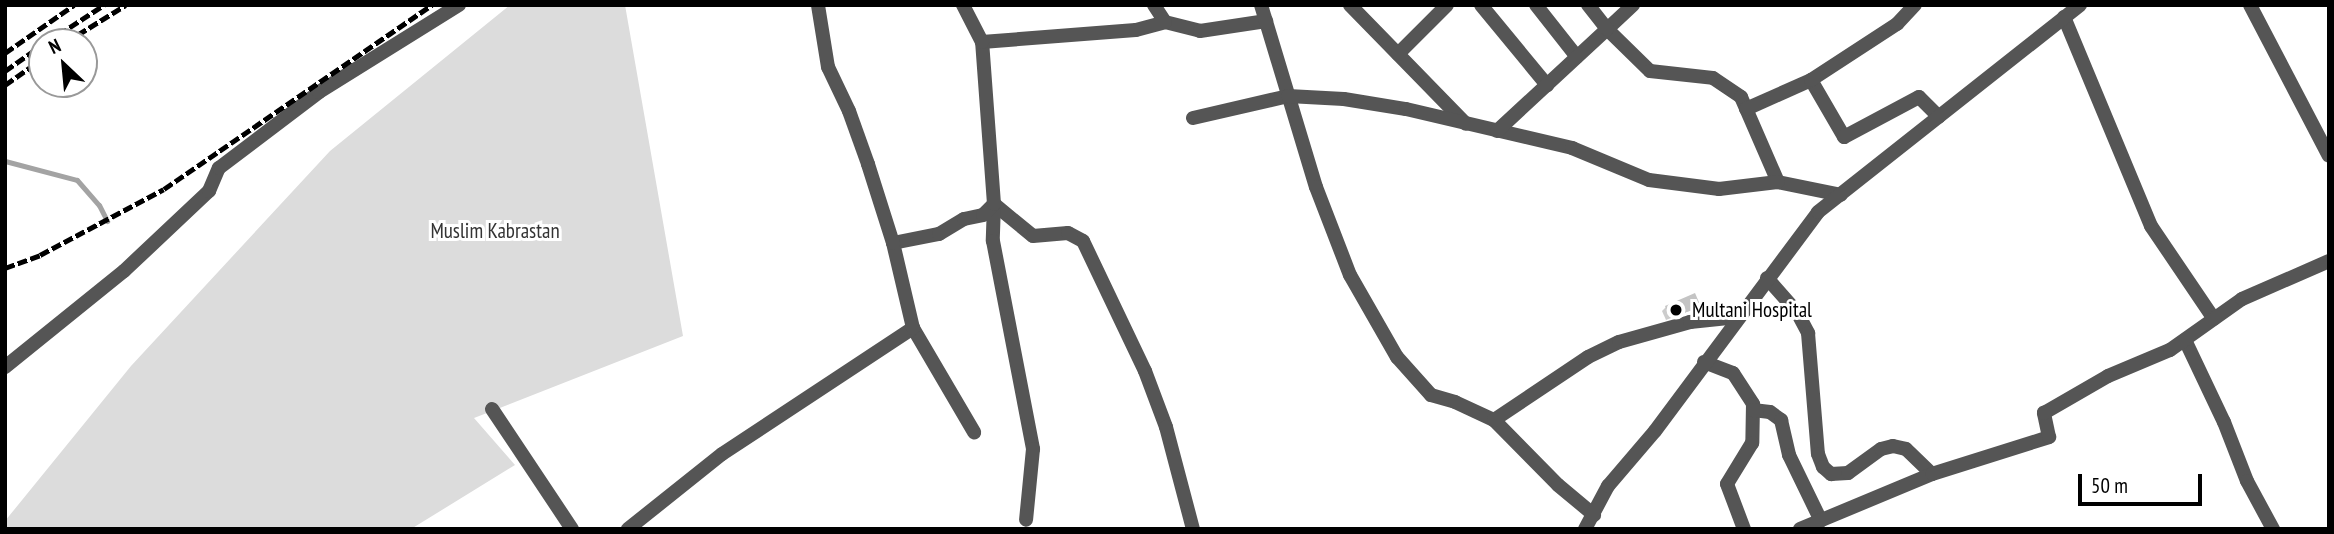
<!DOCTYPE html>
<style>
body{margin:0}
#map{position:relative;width:2334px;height:534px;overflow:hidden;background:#fff;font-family:"PT Sans Narrow",sans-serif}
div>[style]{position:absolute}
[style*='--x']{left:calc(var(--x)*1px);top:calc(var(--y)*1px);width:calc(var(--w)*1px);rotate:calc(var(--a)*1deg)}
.green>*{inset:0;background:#dcdcdc}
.shadow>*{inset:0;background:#0003}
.stream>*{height:5px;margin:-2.5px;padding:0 2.5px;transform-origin:2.5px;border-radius:2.5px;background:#a3a3a3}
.building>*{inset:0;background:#c4c4c4}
.minor>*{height:14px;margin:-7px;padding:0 7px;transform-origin:7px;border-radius:7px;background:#555}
.tertiary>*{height:14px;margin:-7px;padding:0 7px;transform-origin:7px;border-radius:7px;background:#555}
.rail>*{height:5px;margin-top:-2.5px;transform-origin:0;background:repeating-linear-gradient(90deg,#000 0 10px,transparent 0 13.5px)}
.dots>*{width:19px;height:19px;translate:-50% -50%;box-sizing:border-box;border:4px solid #fff;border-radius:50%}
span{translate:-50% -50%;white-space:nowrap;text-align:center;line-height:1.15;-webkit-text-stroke:6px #fff;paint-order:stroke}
.park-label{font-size:21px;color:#333}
.poi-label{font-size:21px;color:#000}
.left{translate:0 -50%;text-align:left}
.frame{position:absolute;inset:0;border:7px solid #000;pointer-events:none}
.north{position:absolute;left:28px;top:28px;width:70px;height:70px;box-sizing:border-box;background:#fff;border:2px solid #999;border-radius:50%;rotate:334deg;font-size:19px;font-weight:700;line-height:28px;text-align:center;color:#000}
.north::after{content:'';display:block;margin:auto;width:24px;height:32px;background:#000;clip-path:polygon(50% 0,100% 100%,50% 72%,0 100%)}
.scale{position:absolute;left:2078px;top:474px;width:124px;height:32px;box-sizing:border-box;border:4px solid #000;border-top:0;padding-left:9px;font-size:21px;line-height:24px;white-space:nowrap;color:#000;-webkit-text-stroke:5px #fff;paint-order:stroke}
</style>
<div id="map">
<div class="green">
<div style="clip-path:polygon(510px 5px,625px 5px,683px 336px,474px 418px,515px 465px,411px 529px,5px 529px,5px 521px,131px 366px,330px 151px)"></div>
</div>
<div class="shadow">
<div style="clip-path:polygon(1666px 307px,1699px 307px,1666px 320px,1662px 311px)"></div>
</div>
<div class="stream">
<div style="--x:5;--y:161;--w:74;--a:14.8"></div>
<div style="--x:77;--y:180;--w:33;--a:49"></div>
<div style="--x:99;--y:205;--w:18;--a:63"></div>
</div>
<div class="building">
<div style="clip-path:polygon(1695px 293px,1701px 307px,1670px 318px,1665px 306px)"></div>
</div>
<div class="minor">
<div style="--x:1154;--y:5;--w:20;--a:57"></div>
<div style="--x:1165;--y:22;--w:36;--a:14"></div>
<div style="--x:1200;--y:31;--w:67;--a:-8.6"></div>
<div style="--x:1261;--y:5;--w:190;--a:73.2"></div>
<div style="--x:1316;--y:187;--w:94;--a:68.9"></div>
<div style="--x:1350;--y:275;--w:95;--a:60.2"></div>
<div style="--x:1397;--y:357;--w:51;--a:48.2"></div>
<div style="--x:1431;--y:395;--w:25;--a:16"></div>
<div style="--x:1455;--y:402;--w:43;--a:24.8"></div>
<div style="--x:1494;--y:420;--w:91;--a:45.4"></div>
<div style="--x:1558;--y:485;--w:47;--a:39.8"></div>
<div style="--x:1350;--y:5;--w:166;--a:45.7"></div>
<div style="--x:1481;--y:5;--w:104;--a:50.5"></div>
<div style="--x:1536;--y:5;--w:66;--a:51.7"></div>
<div style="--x:1633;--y:5;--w:35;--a:137"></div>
<div style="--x:1607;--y:29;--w:60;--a:44.3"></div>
<div style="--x:1650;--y:71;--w:63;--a:6.3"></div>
<div style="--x:1713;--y:78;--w:34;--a:34"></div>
<div style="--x:1741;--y:97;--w:93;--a:66.5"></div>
<div style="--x:1778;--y:182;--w:64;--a:11.7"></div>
<div style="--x:2064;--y:17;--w:226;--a:67.4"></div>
<div style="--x:2151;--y:226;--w:112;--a:55.9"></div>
<div style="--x:982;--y:42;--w:154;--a:-4.5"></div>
<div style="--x:1136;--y:30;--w:30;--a:-15"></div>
<div style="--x:1398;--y:54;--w:69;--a:-45"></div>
<div style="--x:1811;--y:80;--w:66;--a:59.9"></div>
<div style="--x:1844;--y:137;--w:85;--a:-28.1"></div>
<div style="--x:1919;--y:97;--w:28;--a:45"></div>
<div style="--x:1746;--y:109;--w:71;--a:-24"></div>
<div style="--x:1811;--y:80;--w:103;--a:-33.1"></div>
<div style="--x:1897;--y:24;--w:26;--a:-47"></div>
<div style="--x:1193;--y:118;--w:98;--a:-13"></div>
<div style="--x:1288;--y:96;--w:56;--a:3.1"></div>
<div style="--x:1344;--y:99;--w:63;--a:9.2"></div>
<div style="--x:1406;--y:109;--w:171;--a:13.2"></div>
<div style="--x:1572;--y:148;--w:83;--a:22.6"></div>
<div style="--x:1649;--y:180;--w:71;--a:7.3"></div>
<div style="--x:1719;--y:189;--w:59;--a:-6.8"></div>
<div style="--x:1497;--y:131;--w:150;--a:-42.8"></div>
<div style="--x:1607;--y:29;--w:31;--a:-128"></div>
<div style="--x:994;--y:204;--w:50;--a:39.4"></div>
<div style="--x:1033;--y:236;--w:35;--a:-5"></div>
<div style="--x:1068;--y:233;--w:17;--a:28"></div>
<div style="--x:1083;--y:241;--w:144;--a:64.5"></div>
<div style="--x:1145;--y:371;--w:60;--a:69.4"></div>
<div style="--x:1166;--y:427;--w:106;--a:75.2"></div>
<div style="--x:994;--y:204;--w:37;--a:92"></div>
<div style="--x:993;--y:241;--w:212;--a:79.1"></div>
<div style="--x:1033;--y:449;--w:71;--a:95.6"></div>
<div style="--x:893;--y:243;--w:47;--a:-11.1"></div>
<div style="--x:939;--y:234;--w:29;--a:-31"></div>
<div style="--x:964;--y:219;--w:19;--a:-12"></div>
<div style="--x:983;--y:215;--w:16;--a:-45"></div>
<div style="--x:994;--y:204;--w:162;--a:-94.2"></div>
<div style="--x:982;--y:42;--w:42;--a:-117.2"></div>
<div style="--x:1767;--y:278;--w:45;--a:48.6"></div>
<div style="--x:1797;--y:312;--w:24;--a:62"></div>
<div style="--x:1808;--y:333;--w:121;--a:85.3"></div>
<div style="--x:1818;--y:454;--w:14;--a:69"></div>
<div style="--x:1823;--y:467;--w:11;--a:41"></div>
<div style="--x:1831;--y:474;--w:17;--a:-3"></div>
<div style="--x:1848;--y:473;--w:41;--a:-36"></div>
<div style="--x:1881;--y:449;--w:12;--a:-14"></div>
<div style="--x:1893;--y:446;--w:13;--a:13"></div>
<div style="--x:1906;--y:449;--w:36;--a:44"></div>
<div style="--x:913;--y:328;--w:121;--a:59.6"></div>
<div style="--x:2185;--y:340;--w:91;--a:64.6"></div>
<div style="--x:2224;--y:422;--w:63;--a:68.7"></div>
<div style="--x:2247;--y:481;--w:55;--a:61.6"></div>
<div style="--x:1704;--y:362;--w:31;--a:21"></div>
<div style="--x:1733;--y:373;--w:37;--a:57"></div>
<div style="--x:1753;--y:404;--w:39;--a:91"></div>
<div style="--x:1752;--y:443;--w:48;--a:121.4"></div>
<div style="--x:1727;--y:484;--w:48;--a:69.3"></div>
<div style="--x:5;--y:367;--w:153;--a:-38.9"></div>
<div style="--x:124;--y:271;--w:117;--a:-43.3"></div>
<div style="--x:209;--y:191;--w:25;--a:-67"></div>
<div style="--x:219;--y:168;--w:126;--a:-37.2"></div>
<div style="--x:319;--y:92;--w:165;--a:-31.9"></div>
<div style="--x:492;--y:409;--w:144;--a:56.3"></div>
<div style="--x:1753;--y:410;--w:17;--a:7"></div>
<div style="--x:1770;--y:412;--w:14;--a:36"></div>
<div style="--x:1781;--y:420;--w:36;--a:77"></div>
<div style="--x:1789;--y:455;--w:73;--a:64.1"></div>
<div style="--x:1494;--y:420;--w:113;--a:-33.8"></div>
<div style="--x:1588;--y:357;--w:34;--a:-26"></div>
<div style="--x:1619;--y:342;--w:74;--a:-15.7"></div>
<div style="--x:1690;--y:322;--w:48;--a:-5.9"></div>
<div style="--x:628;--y:529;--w:120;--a:-38.6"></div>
<div style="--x:722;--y:454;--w:229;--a:-33.4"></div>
<div style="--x:913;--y:328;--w:87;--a:-103.2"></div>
<div style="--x:893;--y:243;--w:83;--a:-107.6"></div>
<div style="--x:868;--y:164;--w:56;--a:-109.7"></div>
<div style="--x:849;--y:111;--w:49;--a:-115.5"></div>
<div style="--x:828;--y:67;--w:63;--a:-99.2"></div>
<div style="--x:1585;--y:529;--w:49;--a:-61.9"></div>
<div style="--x:1608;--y:486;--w:72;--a:-49.5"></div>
<div style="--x:1655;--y:431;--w:273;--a:-53.3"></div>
<div style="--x:1818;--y:212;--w:334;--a:-38.3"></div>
<div style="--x:1800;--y:529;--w:143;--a:-22.6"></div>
<div style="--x:1932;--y:474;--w:123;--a:-17.5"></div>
<div style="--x:2049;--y:437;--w:25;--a:-102"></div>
<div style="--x:2044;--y:413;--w:74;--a:-30"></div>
<div style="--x:2108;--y:376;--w:67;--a:-22.8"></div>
<div style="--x:2170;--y:350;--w:88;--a:-35.3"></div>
<div style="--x:2242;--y:299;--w:95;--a:-23.6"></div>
</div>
<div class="tertiary">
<div style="--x:2250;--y:5;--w:170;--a:62.4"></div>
</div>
<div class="rail">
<div style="--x:47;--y:42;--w:68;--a:-33"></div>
<div style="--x:66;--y:42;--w:70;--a:-31.7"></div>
<div style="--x:5;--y:53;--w:84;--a:-34.8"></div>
<div style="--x:5;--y:71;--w:45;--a:-35.1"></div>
<div style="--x:5;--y:85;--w:45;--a:-35.1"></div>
<div style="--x:5;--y:268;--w:37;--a:-20"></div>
<div style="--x:40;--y:255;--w:140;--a:-28"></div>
<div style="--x:164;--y:189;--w:325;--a:-34.5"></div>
</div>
<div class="dots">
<div style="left:1676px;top:310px;background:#000"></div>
</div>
<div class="park-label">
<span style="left:495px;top:231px">Muslim Kabrastan</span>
</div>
<div class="poi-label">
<span class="left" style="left:1692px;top:310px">Multani Hospital</span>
</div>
<div class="frame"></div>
<div class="north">N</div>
<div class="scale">50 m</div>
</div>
